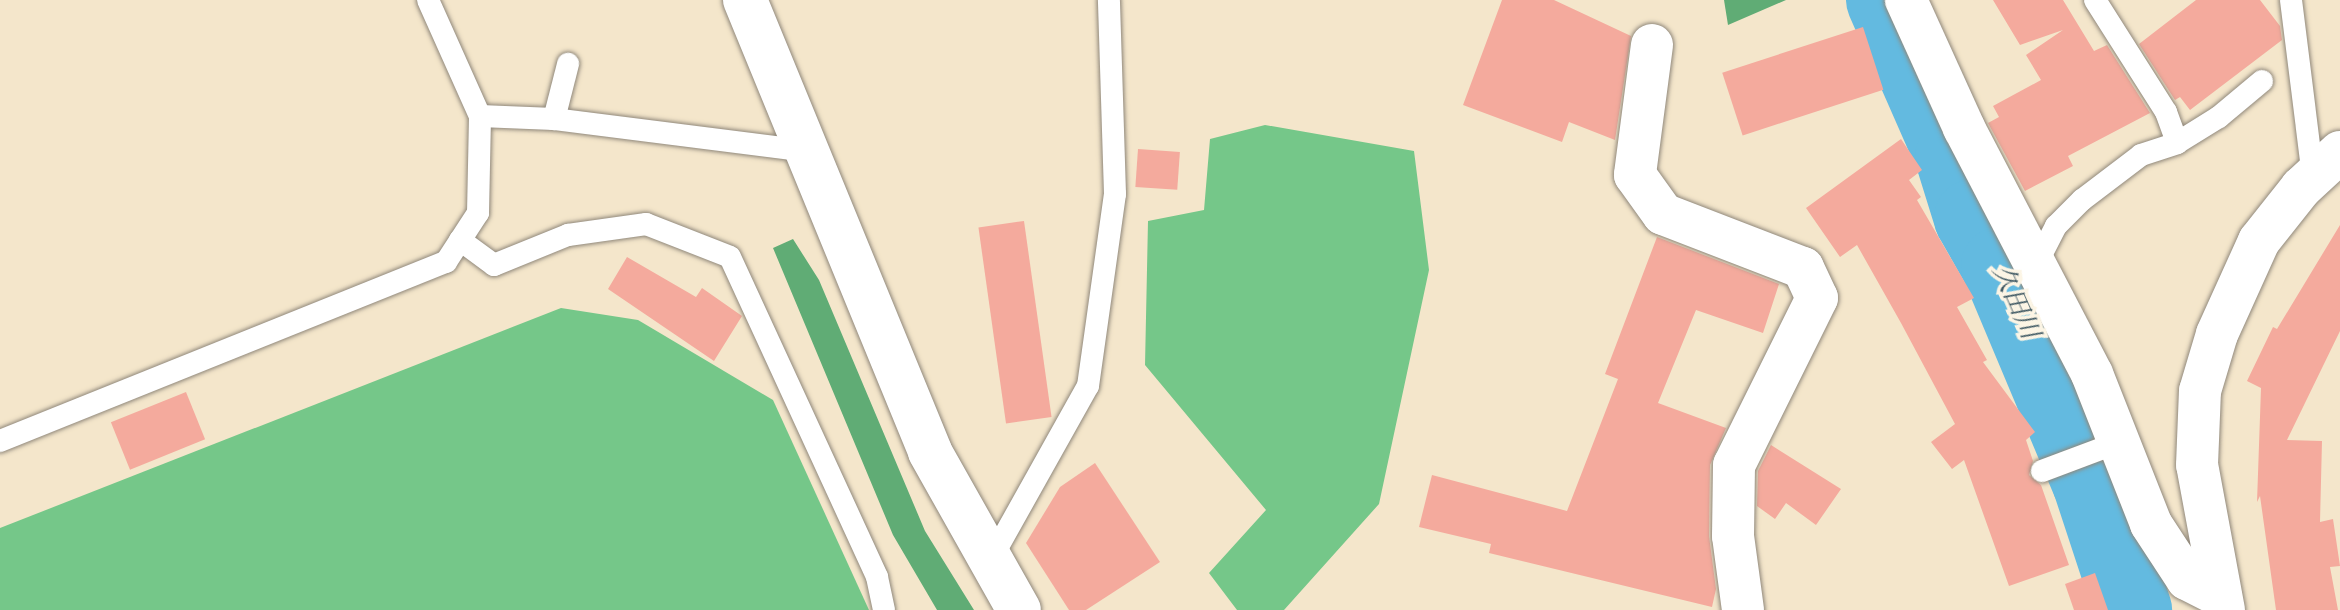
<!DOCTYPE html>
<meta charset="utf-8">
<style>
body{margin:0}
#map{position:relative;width:2340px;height:610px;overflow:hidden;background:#f4e6cb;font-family:"IM FELL English","Noto Serif JP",serif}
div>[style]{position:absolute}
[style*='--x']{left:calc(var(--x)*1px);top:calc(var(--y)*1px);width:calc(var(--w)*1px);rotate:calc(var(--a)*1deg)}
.green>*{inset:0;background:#75c789}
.forest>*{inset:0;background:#60ac75}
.river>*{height:78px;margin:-39px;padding:0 39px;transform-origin:39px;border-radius:39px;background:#63bae0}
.building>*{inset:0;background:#f4aa9d;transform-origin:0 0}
.roads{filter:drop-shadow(0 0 2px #90887b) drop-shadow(0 0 2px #90887b)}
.lane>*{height:22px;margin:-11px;padding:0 11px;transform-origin:11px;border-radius:11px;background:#fff}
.street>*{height:42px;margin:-21px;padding:0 21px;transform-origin:21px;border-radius:21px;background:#fff}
.secondary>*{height:44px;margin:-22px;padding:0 22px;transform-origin:22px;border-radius:22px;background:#fff}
span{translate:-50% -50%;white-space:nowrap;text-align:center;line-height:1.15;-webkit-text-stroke:7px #fcf5e5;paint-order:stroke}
.water-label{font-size:26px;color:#3c5661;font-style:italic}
</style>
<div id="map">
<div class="green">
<div style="clip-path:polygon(1265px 125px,1414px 151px,1429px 270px,1379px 504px,1284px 610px,1237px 610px,1209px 573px,1266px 510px,1145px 365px,1148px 221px,1204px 210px,1210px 139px)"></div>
<div style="clip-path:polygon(561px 308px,638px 320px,773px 400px,869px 610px,0 610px,0 528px)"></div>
</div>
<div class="forest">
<div style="clip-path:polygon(1724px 0,1786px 0,1728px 25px)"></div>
<div style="clip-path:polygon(793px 239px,819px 280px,925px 531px,974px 610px,937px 610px,893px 535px,773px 248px)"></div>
</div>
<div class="river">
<div style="--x:1885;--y:0;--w:171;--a:66.3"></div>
<div style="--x:1954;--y:157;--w:64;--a:72.7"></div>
<div style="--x:1973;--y:218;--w:55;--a:60.6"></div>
<div style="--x:2000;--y:266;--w:234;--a:67.2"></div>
<div style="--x:2091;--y:482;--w:135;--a:71.8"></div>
</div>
<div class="building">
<div style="clip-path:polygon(1502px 0,1554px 0,1631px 36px,1615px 140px,1569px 122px,1562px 142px,1463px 105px)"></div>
<div style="clip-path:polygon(1993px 0,2063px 0,2094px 51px,2107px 45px,2150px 113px,2068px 156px,2073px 166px,2025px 191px,1988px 123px,1999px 117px,1993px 106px,2041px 80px,2026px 55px,2063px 30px,2020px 45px)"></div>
<div style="clip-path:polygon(2196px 0,2260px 0,2280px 26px,2282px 40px,2190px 110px,2180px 97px,2175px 100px,2139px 44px)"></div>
<div style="left:1863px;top:27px;width:66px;height:148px;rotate:72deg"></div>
<div style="clip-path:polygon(1901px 139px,1922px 170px,1909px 180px,1921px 197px,1917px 200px,1974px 298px,1957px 307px,1987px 360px,1983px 362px,2035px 432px,2026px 440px,2033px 461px,2029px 475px,2041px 485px,2069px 565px,2009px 586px,1964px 460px,1952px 469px,1931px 442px,1955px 424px,1901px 323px,1857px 245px,1840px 257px,1806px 208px)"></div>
<div style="left:1138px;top:149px;width:42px;height:38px;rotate:4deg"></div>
<div style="left:1024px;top:221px;width:198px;height:46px;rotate:82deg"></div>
<div style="clip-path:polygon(2340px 225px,2340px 331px,2287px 440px,2322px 441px,2320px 522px,2333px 519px,2340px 566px,2330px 567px,2338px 610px,2276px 610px,2260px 496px,2257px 502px,2261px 388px,2247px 381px,2273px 327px,2277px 329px)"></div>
<div style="clip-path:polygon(1657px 237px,1779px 284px,1763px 333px,1696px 310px,1658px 403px,1726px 428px,1710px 465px,1709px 536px,1716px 589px,1712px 607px,1489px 553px,1491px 544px,1419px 527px,1432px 475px,1567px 511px,1618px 379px,1605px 374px)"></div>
<div style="clip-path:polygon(627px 257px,696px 297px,702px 288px,742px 316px,714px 361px,608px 289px)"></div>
<div style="left:186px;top:392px;width:51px;height:81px;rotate:68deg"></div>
<div style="clip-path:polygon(1771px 445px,1841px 489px,1816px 525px,1786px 503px,1775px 519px,1757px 506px,1758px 471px)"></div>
<div style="clip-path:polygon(1095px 463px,1160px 562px,1086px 610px,1069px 610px,1026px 543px,1060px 487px)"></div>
<div style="clip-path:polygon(2095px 573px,2108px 610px,2074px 610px,2065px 584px)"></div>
</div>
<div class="roads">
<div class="lane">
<div style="--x:428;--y:0;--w:127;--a:65.9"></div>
<div style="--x:480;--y:116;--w:74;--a:2.3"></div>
<div style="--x:554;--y:119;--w:255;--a:7.2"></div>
<div style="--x:2095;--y:0;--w:133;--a:57.6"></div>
<div style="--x:2166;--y:112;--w:33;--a:70"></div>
<div style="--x:2291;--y:0;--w:177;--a:82.9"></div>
<div style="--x:554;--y:119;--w:57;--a:-75.7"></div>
<div style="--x:460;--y:240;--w:42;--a:36.3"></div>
<div style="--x:494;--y:265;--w:80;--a:-22.1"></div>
<div style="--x:568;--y:235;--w:79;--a:-8"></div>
<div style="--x:646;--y:224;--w:90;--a:21.4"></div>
<div style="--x:730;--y:257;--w:352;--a:65.3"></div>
<div style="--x:877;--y:577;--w:34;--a:78"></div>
<div style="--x:2035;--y:267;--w:46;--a:-62.9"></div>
<div style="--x:2056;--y:226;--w:37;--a:-45"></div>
<div style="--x:2082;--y:200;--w:74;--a:-37.3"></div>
<div style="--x:2141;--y:155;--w:38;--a:-18"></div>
<div style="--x:2177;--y:143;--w:49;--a:-31.8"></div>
<div style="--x:2219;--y:117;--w:56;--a:-39.9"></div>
<div style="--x:0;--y:441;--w:481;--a:-21.9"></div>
<div style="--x:446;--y:262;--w:59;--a:-56.9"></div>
<div style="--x:478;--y:213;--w:97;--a:-88.8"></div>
<div style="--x:2042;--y:471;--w:85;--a:-20.6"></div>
<div style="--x:990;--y:561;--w:201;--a:-60.8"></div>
<div style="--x:1088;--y:386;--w:194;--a:-82"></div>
<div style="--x:1115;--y:194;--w:194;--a:-91.8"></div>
</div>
<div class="street">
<div style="--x:1906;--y:0;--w:141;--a:65.6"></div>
<div style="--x:1964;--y:128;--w:277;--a:62.5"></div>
<div style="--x:2092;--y:374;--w:161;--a:68.5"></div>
<div style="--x:2151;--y:524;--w:66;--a:56.8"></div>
<div style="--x:2187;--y:579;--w:38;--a:27"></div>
<div style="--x:1652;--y:45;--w:131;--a:97.5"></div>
<div style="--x:1635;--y:175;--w:48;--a:54.3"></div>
<div style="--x:1663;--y:214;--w:150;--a:21.1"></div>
<div style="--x:1803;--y:268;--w:33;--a:65"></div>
<div style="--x:1817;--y:298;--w:186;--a:116.4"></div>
<div style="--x:1734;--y:465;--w:71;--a:90.8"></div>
<div style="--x:1733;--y:536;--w:75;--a:82.3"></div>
<div style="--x:2224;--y:610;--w:147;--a:-100.5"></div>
<div style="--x:2197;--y:465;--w:74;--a:-87.7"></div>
<div style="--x:2200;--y:391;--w:59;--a:-73.4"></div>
<div style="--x:2217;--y:334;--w:102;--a:-65.7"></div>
<div style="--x:2259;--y:241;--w:68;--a:-51.6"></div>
<div style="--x:2301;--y:188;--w:53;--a:-42.7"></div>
</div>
<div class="secondary">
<div style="--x:745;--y:0;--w:488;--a:67.7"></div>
<div style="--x:930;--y:452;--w:181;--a:60.6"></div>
</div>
</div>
<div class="water-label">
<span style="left:2015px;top:302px;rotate:66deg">久田川</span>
</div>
</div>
